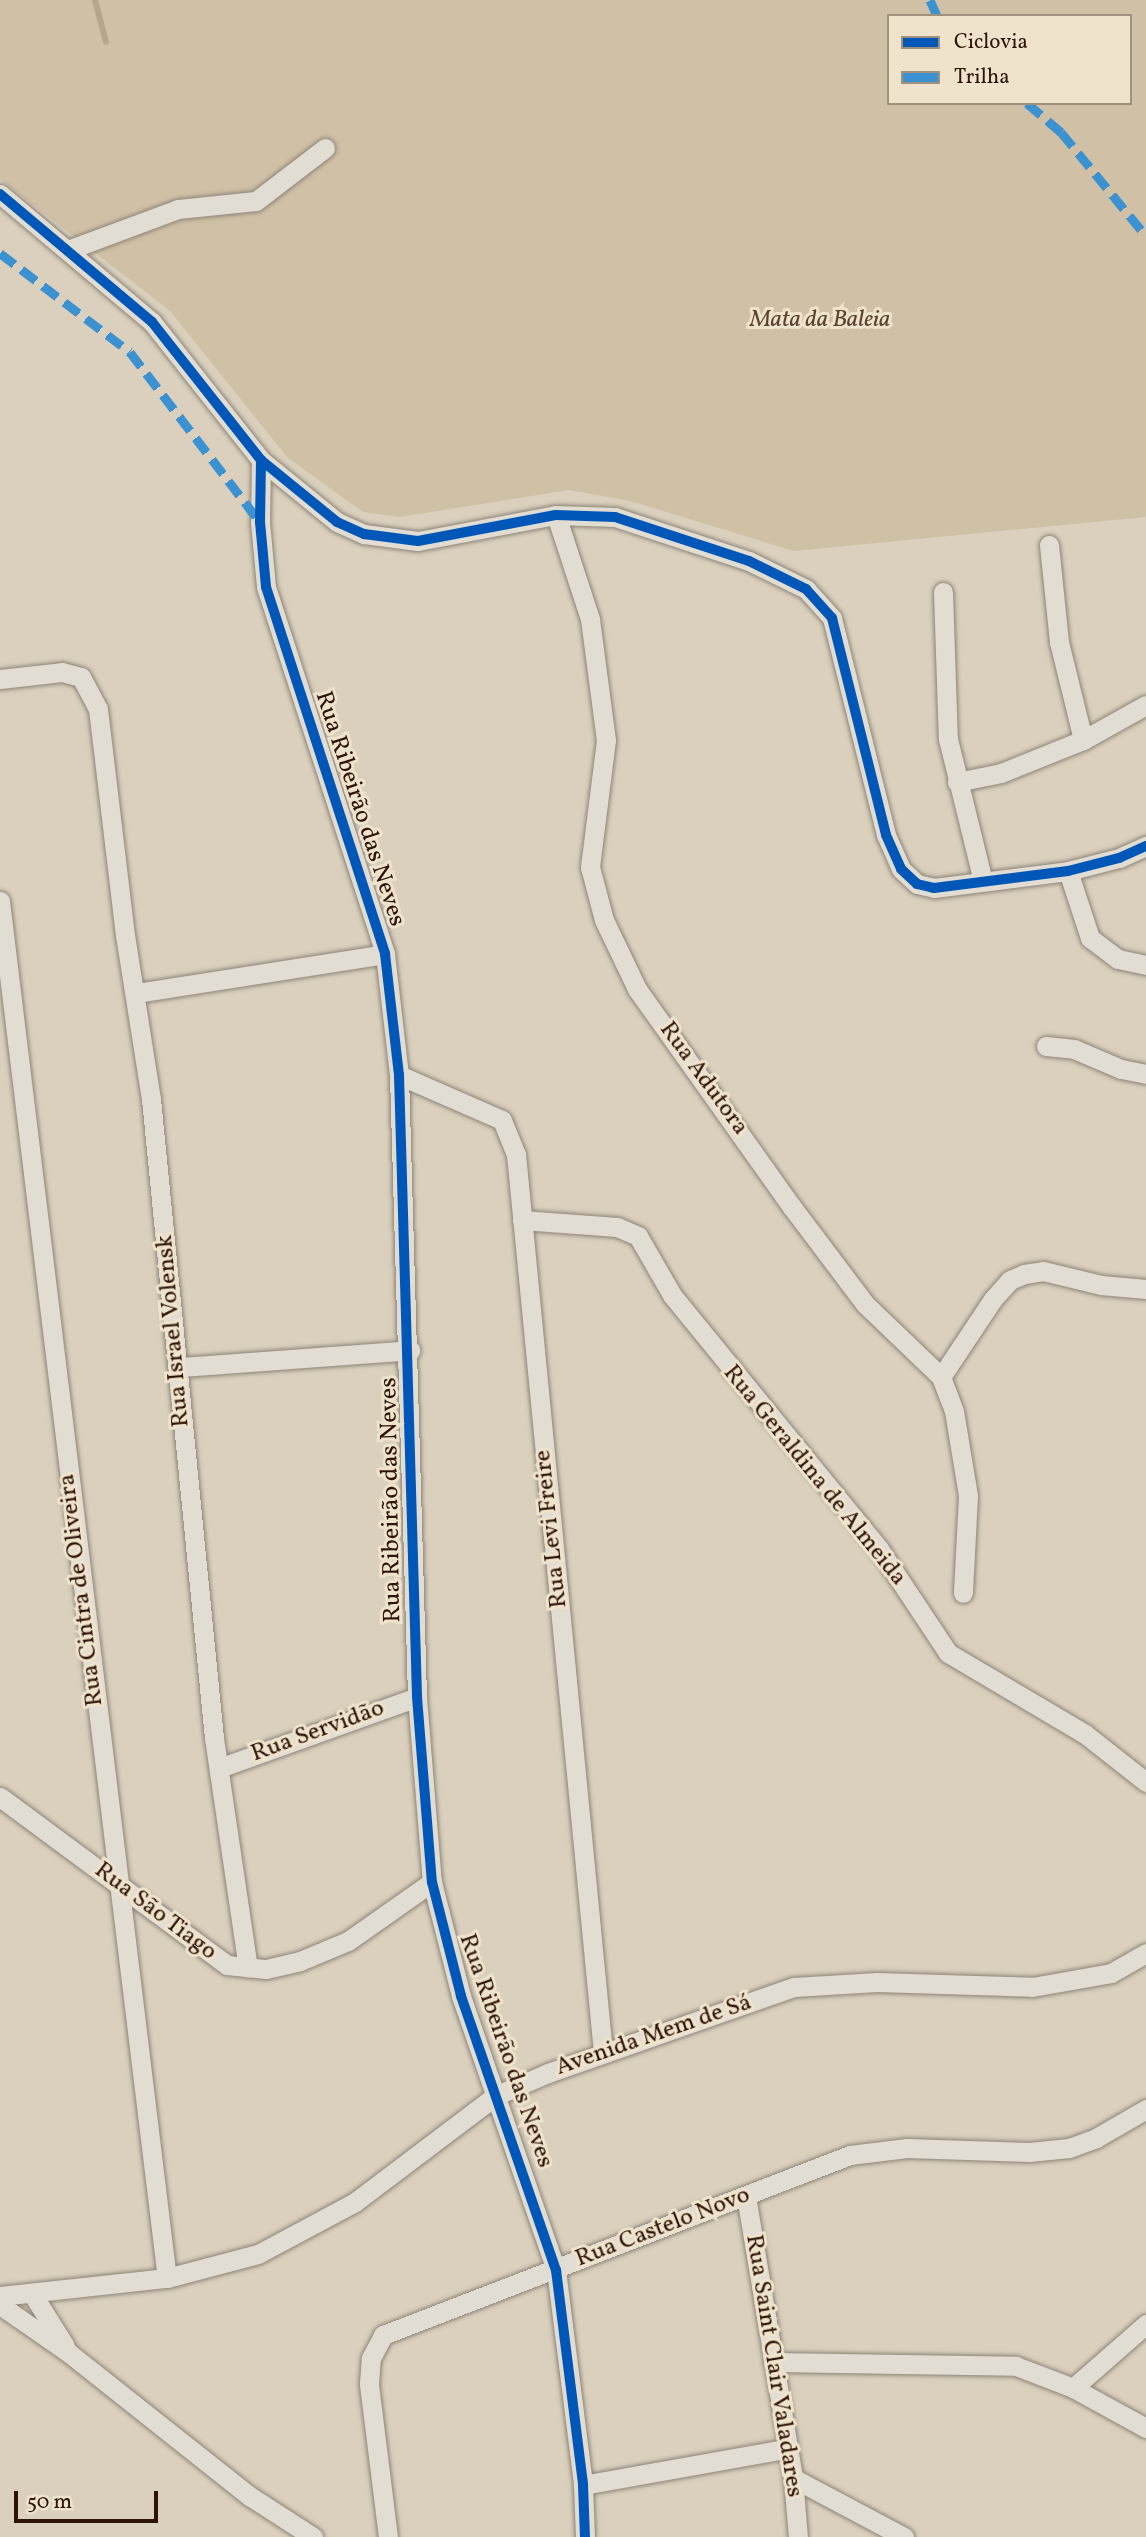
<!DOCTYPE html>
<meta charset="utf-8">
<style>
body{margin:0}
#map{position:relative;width:1146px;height:2537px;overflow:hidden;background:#dad0bd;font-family:Vollkorn,serif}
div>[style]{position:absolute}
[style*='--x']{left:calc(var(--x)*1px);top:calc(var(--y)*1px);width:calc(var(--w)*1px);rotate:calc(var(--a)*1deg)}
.green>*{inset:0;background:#d0c0a6}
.stream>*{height:6px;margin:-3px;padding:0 3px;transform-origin:3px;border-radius:3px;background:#b7a58c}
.roads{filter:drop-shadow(0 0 2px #8d8478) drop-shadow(0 0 2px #8d8478)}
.minor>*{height:19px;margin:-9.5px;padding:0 9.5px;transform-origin:9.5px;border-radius:9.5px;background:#e2ddd3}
.quiet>*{height:9px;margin-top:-4.5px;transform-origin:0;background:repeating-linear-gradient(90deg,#3c92d1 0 18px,transparent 0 27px)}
.cycleway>*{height:10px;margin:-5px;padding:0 5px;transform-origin:5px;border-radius:5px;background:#0057b8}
span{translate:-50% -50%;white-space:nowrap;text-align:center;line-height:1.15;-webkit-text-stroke:6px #efe3cc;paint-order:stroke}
.park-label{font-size:24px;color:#5b4332;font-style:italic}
.street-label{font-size:24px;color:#2d1308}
.legend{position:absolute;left:887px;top:14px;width:245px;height:91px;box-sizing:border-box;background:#efe3cc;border:2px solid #a1907e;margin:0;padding:9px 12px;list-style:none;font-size:21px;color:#2d1308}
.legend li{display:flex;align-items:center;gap:14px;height:35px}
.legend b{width:35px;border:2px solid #a1907e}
.scale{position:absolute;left:14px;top:2491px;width:144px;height:32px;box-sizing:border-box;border:4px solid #2d1308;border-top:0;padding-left:9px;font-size:21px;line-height:24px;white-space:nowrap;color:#2d1308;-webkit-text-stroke:5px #efe3cc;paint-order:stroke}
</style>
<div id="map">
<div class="green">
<div style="clip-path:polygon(evenodd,0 0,1146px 0,1146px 517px,794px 551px,630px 501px,569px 490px,400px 517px,363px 512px,288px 458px,170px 311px,0 179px,0 0,889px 16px,1130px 16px,1130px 103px,889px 103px,889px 16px)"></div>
</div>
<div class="stream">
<div style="--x:95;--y:0;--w:43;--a:75.3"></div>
</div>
<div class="roads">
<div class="minor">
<div style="--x:0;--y:194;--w:199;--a:40.1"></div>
<div style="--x:152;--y:322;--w:176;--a:51.7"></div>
<div style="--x:261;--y:460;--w:98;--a:39.2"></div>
<div style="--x:337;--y:522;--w:30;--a:24"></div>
<div style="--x:364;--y:534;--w:54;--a:7.4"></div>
<div style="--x:418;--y:541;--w:140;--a:-10.7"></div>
<div style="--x:556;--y:515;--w:59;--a:1.9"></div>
<div style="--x:615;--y:517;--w:141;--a:18.2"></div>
<div style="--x:749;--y:561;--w:64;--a:26.2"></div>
<div style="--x:806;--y:589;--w:39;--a:48"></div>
<div style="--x:832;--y:618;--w:224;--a:76"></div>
<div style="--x:886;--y:835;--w:37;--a:66"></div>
<div style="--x:901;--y:869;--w:22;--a:43"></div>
<div style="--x:917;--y:884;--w:17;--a:13"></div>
<div style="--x:934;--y:888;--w:135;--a:-7.2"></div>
<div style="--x:1068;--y:871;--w:53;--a:-14.3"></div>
<div style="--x:1119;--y:858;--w:30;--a:-24"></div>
<div style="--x:68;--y:250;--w:117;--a:-20.4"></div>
<div style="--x:178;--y:209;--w:78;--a:-5.9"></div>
<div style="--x:256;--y:201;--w:87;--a:-37.5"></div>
<div style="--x:261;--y:460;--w:62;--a:90.9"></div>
<div style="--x:260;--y:522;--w:65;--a:84.7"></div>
<div style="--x:266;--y:587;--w:386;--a:72"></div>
<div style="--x:385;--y:954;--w:122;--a:83.4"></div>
<div style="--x:399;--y:1075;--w:622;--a:88.34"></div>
<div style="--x:417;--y:1697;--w:186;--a:85.4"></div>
<div style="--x:432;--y:1882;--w:118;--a:75.7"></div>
<div style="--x:461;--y:1996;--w:290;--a:70.9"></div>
<div style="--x:556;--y:2270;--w:217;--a:82.8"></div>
<div style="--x:583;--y:2485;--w:52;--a:87.8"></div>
<div style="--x:556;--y:515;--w:109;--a:71.9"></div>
<div style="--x:590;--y:619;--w:122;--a:82.5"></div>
<div style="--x:606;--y:740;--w:128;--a:97.2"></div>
<div style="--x:590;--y:867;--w:55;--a:75.2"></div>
<div style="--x:604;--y:920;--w:76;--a:64.4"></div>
<div style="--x:637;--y:989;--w:267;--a:54.6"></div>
<div style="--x:792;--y:1207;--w:121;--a:53"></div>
<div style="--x:865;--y:1304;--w:105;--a:43.8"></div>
<div style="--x:941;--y:1377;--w:36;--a:69"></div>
<div style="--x:954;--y:1411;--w:86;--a:80.6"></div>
<div style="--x:968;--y:1496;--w:97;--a:93"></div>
<div style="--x:1049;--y:545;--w:98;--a:84.1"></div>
<div style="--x:1059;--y:642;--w:101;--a:76.2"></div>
<div style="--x:943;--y:592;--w:147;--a:88.1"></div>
<div style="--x:948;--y:739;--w:146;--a:76.2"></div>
<div style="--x:0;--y:679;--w:62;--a:-6.4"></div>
<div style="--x:62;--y:672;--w:20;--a:15"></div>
<div style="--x:81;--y:677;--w:36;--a:62"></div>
<div style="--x:98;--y:709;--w:228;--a:83.2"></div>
<div style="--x:125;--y:935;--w:166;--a:81"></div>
<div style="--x:151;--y:1099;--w:642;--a:84.37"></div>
<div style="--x:214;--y:1738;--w:232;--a:81.6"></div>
<div style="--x:957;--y:782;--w:45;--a:-11.6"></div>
<div style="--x:1001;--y:773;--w:88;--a:-21.9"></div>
<div style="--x:1083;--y:740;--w:72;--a:-29.1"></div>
<div style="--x:1068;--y:871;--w:71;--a:71.8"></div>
<div style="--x:1090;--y:938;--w:35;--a:37"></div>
<div style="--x:1118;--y:959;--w:29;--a:12"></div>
<div style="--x:0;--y:901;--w:1387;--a:83.09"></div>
<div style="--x:137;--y:993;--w:251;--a:-8.9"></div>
<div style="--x:1046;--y:1046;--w:28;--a:6"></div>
<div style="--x:1074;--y:1049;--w:51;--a:23.1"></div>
<div style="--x:1121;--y:1069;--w:25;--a:11"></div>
<div style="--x:399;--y:1075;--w:112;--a:23.6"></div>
<div style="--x:502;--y:1120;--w:37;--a:68"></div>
<div style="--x:516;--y:1154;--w:903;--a:84.47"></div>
<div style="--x:522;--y:1220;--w:95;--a:4.2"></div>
<div style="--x:617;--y:1227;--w:23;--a:23"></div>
<div style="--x:638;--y:1236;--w:68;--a:60"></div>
<div style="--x:672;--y:1295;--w:328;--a:50.8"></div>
<div style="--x:879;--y:1549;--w:125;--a:56.4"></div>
<div style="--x:948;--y:1653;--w:159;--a:30.6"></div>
<div style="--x:1085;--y:1734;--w:78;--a:38.2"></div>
<div style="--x:181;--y:1367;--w:230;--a:-4.2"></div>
<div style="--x:941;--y:1377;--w:94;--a:-56.3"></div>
<div style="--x:993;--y:1299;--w:25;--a:-48"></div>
<div style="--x:1010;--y:1280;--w:15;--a:-23"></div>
<div style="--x:1024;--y:1274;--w:19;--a:-9"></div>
<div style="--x:1043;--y:1271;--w:60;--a:13.6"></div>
<div style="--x:1101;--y:1285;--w:45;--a:5.1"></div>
<div style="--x:219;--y:1768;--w:210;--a:-19.7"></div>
<div style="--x:0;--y:1797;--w:282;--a:36.5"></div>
<div style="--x:227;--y:1965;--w:39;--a:6"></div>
<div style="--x:266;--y:1969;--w:35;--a:-13"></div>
<div style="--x:300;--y:1961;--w:52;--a:-22.6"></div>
<div style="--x:348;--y:1941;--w:103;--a:-35.1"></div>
<div style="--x:746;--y:2196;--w:286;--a:80.5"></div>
<div style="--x:793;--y:2478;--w:59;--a:85.2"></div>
<div style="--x:33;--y:2295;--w:60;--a:57.9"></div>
<div style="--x:0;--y:2296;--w:168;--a:-6.2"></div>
<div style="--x:167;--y:2278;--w:94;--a:-14.8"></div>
<div style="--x:258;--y:2254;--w:110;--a:-28.2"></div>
<div style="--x:355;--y:2202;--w:176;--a:-37.1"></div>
<div style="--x:495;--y:2096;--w:58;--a:-23.5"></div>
<div style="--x:548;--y:2073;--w:261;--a:-19.3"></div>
<div style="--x:794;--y:1987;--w:83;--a:-3.4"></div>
<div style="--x:877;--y:1982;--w:155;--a:1.8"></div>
<div style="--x:1032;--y:1987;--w:80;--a:-10"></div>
<div style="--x:1111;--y:1973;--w:40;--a:-29.7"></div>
<div style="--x:0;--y:2305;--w:84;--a:34.8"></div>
<div style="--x:69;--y:2353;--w:232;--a:38.4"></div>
<div style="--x:251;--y:2497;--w:74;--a:32.8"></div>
<div style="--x:773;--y:2362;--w:243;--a:0.9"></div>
<div style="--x:1016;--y:2366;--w:61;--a:21.1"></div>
<div style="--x:1073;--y:2388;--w:83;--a:28.7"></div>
<div style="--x:1073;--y:2388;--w:97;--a:-41.2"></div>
<div style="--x:793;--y:2478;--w:126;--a:28"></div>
<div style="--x:583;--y:2485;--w:206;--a:-10.1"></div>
<div style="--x:388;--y:2537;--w:154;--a:-97.1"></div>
<div style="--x:369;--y:2384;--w:26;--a:-86"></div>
<div style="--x:371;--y:2358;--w:26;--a:-62"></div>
<div style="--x:383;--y:2335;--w:500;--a:-21.08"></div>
<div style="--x:850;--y:2155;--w:57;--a:-7"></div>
<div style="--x:907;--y:2148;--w:122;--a:1.9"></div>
<div style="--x:1029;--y:2152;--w:40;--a:-5.7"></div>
<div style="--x:1069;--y:2148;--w:29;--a:-20"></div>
<div style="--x:1096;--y:2138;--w:58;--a:-30.1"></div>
</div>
</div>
<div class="quiet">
<div style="--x:930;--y:0;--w:17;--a:66"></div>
<div style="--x:1027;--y:103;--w:45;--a:40.5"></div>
<div style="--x:1061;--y:132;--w:134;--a:50.7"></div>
<div style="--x:0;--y:253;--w:163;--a:37.3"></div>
<div style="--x:130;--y:352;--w:214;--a:52.6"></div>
</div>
<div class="cycleway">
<div style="--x:0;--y:194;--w:199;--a:40.1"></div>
<div style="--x:152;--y:322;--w:176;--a:51.7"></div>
<div style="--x:261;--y:460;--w:98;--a:39.2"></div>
<div style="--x:337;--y:522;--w:30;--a:24"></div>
<div style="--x:364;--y:534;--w:54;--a:7.4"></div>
<div style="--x:418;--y:541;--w:140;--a:-10.7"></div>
<div style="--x:556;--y:515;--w:59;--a:1.9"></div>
<div style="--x:615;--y:517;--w:141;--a:18.2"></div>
<div style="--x:749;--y:561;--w:64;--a:26.2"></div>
<div style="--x:806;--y:589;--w:39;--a:48"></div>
<div style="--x:832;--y:618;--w:224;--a:76"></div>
<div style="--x:886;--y:835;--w:37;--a:66"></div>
<div style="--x:901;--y:869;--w:22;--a:43"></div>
<div style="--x:917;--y:884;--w:17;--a:13"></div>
<div style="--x:934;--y:888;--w:135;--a:-7.2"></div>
<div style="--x:1068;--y:871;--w:53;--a:-14.3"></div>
<div style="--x:1119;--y:858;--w:30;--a:-24"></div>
<div style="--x:261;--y:460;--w:62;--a:90.9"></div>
<div style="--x:260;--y:522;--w:65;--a:84.7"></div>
<div style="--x:266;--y:587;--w:386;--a:72"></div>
<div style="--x:385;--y:954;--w:122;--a:83.4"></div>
<div style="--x:399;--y:1075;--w:622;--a:88.34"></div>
<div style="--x:417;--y:1697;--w:186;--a:85.4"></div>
<div style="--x:432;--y:1882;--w:118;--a:75.7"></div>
<div style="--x:461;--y:1996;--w:290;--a:70.9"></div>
<div style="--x:556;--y:2270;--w:217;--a:82.8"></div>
<div style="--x:583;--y:2485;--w:52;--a:87.8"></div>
</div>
<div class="park-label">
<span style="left:820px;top:321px">Mata da Baleia</span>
</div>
<div class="street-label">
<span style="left:359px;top:809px;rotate:72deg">Rua Ribeirão das Neves</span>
<span style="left:703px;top:1079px;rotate:54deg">Rua Adutora</span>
<span style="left:174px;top:1331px;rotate:-95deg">Rua Israel Volensk</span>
<span style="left:814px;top:1476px;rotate:51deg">Rua Geraldina de Almeida</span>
<span style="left:392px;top:1500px;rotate:-91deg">Rua Ribeirão das Neves</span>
<span style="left:552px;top:1529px;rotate:-96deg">Rua Levi Freire</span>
<span style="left:82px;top:1590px;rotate:-97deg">Rua Cintra de Oliveira</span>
<span style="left:318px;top:1732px;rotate:-20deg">Rua Servidão</span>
<span style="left:155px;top:1912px;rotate:37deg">Rua São Tiago</span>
<span style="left:654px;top:2036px;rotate:-19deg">Avenida Mem de Sá</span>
<span style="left:505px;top:2051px;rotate:71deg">Rua Ribeirão das Neves</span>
<span style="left:663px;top:2228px;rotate:-21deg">Rua Castelo Novo</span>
<span style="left:773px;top:2366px;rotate:81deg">Rua Saint Clair Valadares</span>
</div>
<ul class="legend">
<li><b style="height:9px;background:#0057b8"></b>Ciclovia</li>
<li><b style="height:9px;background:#3c92d1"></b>Trilha</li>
</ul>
<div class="scale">50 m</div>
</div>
